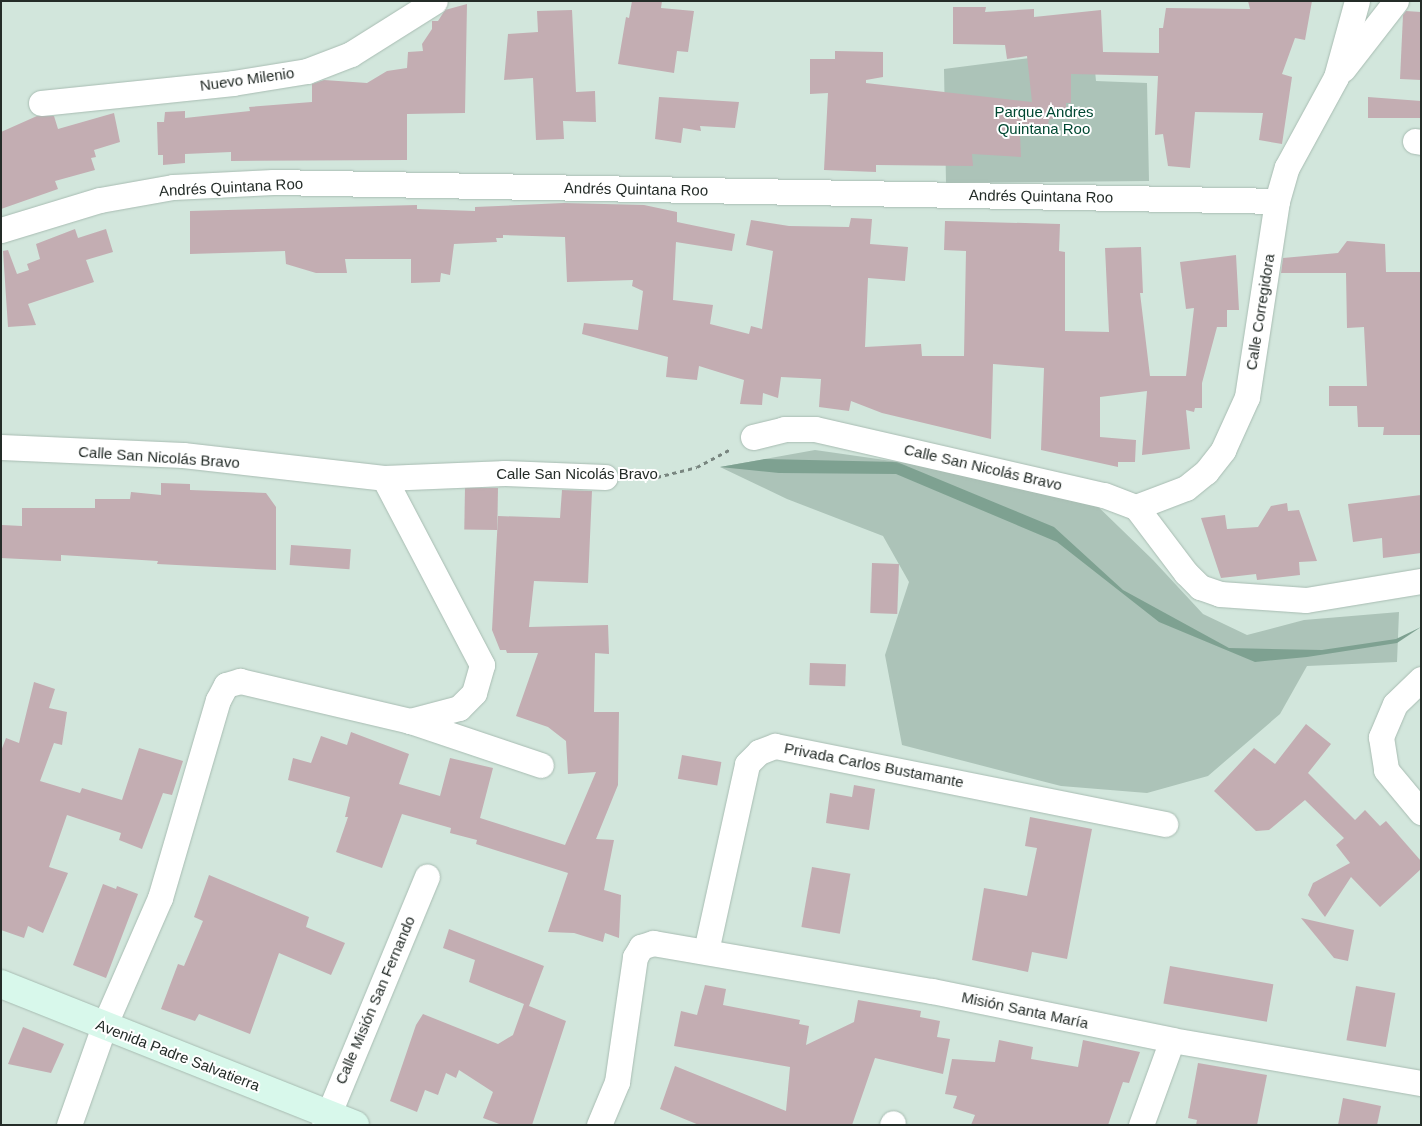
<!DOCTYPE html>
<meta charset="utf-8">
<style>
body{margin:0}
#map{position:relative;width:1422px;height:1126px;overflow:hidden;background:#d2e6dc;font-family:Helvetica,sans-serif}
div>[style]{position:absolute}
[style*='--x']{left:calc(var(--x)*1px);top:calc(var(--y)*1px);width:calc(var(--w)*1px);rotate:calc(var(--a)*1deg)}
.green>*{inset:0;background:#acc3b8}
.water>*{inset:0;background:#7ea191}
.building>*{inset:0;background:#c3adb2;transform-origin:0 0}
.path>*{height:3px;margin-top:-1.5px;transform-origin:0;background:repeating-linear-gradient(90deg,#798680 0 4px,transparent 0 8px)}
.roads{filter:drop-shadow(0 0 1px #a8bcb2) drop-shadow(0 0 1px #a8bcb2)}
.minor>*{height:25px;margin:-12.5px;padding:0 12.5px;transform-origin:12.5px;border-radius:12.5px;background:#fff}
.secondary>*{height:28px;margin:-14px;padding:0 14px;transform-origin:14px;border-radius:14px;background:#d8f8eb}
span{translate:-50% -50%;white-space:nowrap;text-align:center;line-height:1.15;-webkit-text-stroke:4px #fff;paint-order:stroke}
.street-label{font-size:15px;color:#242c28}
.park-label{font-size:15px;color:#004832}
.frame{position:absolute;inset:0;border:2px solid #242c28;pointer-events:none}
</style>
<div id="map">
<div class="green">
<div style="clip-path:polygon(1093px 50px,1096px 81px,1147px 83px,1149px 181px,946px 183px,944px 69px)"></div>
<div style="clip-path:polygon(815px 450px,948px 469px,1086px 495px,1153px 560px,1203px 614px,1247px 635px,1304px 620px,1399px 612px,1397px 662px,1307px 666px,1280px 714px,1208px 776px,1147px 793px,1061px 786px,902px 745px,885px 655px,909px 582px,883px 536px,787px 499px,720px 467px)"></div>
</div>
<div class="water">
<div style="clip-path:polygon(765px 459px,897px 462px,1054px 527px,1123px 590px,1229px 648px,1322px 650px,1396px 639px,1421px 627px,1397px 643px,1307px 657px,1255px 662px,1159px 622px,1057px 542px,896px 474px,779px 473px,720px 467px)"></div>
</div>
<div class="building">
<div style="clip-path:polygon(632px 1px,662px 1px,661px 8px,694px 11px,688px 52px,677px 51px,674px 73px,618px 64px,626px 17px,629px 18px)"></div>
<div style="clip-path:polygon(1248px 1px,1312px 1px,1305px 40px,1295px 38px,1282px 74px,1292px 77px,1282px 144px,1259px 140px,1263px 113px,1195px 112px,1190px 168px,1168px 166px,1163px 134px,1155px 135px,1158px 76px,1071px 74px,1071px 103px,1066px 103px,1066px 118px,1049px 119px,1047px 131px,1020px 132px,1021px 157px,972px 154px,973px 166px,876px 165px,876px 172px,824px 170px,828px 93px,810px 94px,810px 59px,835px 59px,835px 51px,883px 52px,883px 77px,866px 80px,866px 83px,1032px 102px,1027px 56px,1007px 59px,1005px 45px,953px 44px,953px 7px,986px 7px,985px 12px,1034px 9px,1034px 17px,1101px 10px,1103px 52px,1159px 53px,1159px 28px,1163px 28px,1166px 8px,1250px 9px)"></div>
<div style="clip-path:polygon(467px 4px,465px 113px,407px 114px,407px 160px,231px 161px,231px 152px,185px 154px,185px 163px,163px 165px,163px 155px,158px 155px,157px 122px,164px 122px,165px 112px,185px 111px,185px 118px,250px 111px,249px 107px,312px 102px,312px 84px,324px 80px,367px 83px,387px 71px,407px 68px,408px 52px,423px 51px,422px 44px,432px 29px,432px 21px,438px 21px,445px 10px)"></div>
<div style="clip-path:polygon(572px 10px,576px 92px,595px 91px,596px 122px,563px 121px,564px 139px,536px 140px,533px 78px,504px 80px,508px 34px,538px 32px,537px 11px)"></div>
<div style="clip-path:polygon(1406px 11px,1421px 12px,1421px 80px,1400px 79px,1403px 15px)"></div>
<div style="clip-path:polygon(659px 97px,739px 102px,735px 128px,700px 126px,701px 131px,683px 128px,681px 143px,655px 139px)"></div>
<div style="clip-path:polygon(1368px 97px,1421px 101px,1421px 118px,1368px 118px)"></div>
<div style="clip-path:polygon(114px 113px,120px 142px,94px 150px,96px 157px,91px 158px,95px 170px,55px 181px,58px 189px,1px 209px,1px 132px,37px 116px,54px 116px,58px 129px)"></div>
<div style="clip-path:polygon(564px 203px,644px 205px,677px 212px,677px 222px,735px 234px,732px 251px,676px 242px,673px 300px,713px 305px,710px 324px,749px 334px,751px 326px,762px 329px,773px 251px,746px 245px,751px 220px,789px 226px,849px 227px,851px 218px,872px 219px,870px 244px,908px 247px,905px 281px,868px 278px,865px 347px,921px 344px,922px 356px,964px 356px,966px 251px,944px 250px,945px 221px,1060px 224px,1059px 251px,1065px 252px,1065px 331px,1109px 332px,1105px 248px,1141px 247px,1143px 293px,1140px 293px,1150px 376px,1186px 376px,1194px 308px,1186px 309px,1180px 262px,1236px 255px,1239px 310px,1227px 310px,1227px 327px,1217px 327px,1202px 383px,1202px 408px,1195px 408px,1194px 412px,1186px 410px,1190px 449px,1142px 455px,1147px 391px,1100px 397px,1100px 437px,1136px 440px,1135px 462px,1118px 462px,1118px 467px,1041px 450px,1044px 368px,993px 364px,991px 439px,882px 413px,851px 401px,849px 411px,819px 407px,821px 379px,781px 377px,778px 398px,763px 393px,762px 405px,740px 404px,744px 380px,699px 366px,697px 380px,666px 377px,668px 357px,582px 334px,584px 323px,638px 330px,643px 291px,632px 286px,633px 280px,567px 282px,565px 237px,503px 235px,503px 238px,496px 238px,497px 242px,454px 244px,450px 275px,441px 273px,440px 282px,411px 283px,411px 259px,345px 259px,347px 273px,316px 273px,286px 264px,285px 251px,190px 254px,190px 211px,417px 205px,417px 209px,475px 211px,475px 207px)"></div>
<div style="clip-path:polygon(75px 229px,78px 238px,106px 229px,113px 252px,86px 260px,94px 282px,28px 304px,36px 325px,8px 327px,3px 251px,8px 250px,17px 274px,29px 270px,27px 264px,40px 259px,36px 244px)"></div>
<div style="clip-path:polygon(1347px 241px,1385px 244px,1386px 272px,1421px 272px,1421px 435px,1383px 435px,1384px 427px,1358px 427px,1357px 406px,1329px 406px,1329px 386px,1367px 386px,1364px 327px,1347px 328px,1346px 273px,1281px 273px,1283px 258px,1338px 253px)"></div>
<div style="clip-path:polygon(161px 483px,190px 484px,190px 490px,266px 493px,276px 507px,276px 570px,157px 564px,158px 561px,61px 555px,61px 561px,1px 558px,2px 525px,22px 526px,22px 508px,95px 508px,95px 499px,130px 499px,131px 492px,161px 495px)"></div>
<div style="left:498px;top:488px;width:42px;height:33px;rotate:91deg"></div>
<div style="clip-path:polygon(562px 490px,592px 491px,588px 583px,534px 581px,529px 627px,608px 625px,609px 654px,595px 653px,594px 712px,619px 712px,618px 785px,596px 839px,614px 840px,604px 890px,621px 895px,619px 938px,605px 933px,603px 942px,574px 933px,548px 932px,568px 873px,476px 844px,477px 840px,450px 833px,451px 828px,402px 814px,382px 868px,336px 852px,348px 817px,345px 817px,350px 797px,288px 780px,293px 758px,311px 763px,321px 736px,347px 745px,351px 732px,409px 754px,399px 784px,440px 796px,450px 758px,493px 768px,480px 818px,565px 845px,596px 772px,568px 774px,566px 741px,548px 727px,516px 716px,538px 653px,507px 653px,506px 650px,500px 650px,492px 630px,498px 516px,560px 518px)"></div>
<div style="clip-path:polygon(1421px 495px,1421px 553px,1383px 558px,1382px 538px,1353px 542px,1348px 504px)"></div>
<div style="clip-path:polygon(1287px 503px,1288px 511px,1299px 510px,1317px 561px,1299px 562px,1300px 575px,1257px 580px,1256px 574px,1221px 578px,1201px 518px,1225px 515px,1227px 529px,1258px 527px,1271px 506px)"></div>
<div style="left:291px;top:545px;width:60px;height:20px;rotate:4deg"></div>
<div style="left:872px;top:563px;width:27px;height:50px;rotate:2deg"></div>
<div style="left:810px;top:663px;width:36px;height:22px;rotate:2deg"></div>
<div style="clip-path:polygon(34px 682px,55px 689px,49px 708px,67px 712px,62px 745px,54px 743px,40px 781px,80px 793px,82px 788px,122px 800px,139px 748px,183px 761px,172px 795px,163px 793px,142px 849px,119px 840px,121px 833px,67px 815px,49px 867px,68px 873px,43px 933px,28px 926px,24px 938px,1px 930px,1px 751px,6px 738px,19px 743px)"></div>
<div style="clip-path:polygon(1306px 724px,1331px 744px,1308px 773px,1355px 820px,1365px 810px,1380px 826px,1386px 821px,1421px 861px,1421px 869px,1380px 907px,1351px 877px,1325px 917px,1308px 895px,1313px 883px,1350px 863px,1336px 845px,1344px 838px,1305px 800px,1269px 830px,1256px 831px,1214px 791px,1254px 748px,1275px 764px)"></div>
<div style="left:682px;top:755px;width:40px;height:24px;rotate:10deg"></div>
<div style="clip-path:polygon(854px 785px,875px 789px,869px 830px,826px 823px,830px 793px,852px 797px)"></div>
<div style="clip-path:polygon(1030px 817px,1092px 829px,1067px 959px,1032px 952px,1028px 972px,972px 960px,984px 888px,1027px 896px,1037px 848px,1025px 846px)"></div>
<div style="left:812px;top:867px;width:39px;height:61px;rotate:10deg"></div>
<div style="clip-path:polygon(209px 875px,309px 917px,306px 927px,345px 943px,331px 975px,279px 953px,250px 1034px,199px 1014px,195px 1021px,161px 1009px,178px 964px,184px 966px,203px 921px,194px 917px)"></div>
<div style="clip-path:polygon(103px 884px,116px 889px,117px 886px,138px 894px,106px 978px,73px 965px)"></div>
<div style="clip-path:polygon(1301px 918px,1354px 930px,1348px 961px,1334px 958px)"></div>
<div style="clip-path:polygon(449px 929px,544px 966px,529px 1006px,566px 1021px,532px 1125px,502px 1125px,483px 1118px,493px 1092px,459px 1070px,456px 1078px,446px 1073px,438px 1095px,425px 1090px,417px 1112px,390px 1101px,416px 1025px,423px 1014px,498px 1044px,513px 1035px,524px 1004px,469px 982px,475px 960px,443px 948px)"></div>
<div style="left:1170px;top:966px;width:105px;height:38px;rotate:10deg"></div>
<div style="clip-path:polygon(705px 985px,726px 989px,723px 1005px,800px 1020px,799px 1024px,809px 1026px,806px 1045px,854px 1022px,858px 1000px,921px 1011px,920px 1017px,940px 1021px,937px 1037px,950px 1039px,943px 1074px,875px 1058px,852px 1125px,699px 1125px,660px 1109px,675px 1066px,786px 1111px,790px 1067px,674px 1046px,681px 1011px,697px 1015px)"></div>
<div style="left:1356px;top:986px;width:40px;height:55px;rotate:10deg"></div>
<div style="clip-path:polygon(23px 1027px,64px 1044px,51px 1073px,8px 1064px)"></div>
<div style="clip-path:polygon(999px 1040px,1033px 1047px,1031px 1059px,1078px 1067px,1083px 1040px,1140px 1052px,1129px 1083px,1123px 1082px,1108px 1125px,971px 1125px,975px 1115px,953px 1108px,957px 1096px,945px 1094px,952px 1059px,995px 1062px)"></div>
<div style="clip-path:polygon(1198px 1063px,1267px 1075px,1257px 1125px,1196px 1125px,1197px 1120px,1188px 1118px)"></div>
<div style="clip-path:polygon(1343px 1098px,1381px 1106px,1377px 1125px,1338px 1125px)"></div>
</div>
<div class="path">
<div style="--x:630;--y:477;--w:27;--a:0"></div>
<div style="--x:657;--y:477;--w:41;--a:-14"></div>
<div style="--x:697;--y:467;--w:38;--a:-28"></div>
</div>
<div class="roads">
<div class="minor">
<div style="--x:1343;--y:69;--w:86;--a:-52.1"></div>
<div style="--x:41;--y:103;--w:193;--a:-5.9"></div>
<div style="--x:233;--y:83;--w:75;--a:-9.2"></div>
<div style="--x:307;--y:71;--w:47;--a:-21.1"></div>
<div style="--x:351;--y:54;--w:99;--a:-32.2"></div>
<div style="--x:1415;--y:141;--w:6;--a:9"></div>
<div style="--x:1;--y:230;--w:103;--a:-16.9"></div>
<div style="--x:100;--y:200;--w:74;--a:-10.1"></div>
<div style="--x:173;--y:187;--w:100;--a:-2.9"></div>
<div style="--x:273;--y:182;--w:1004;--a:1.08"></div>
<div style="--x:753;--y:437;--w:32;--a:-14"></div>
<div style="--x:784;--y:429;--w:31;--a:0"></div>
<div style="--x:815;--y:429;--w:296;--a:12.9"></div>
<div style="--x:1104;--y:495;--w:34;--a:21"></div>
<div style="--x:1;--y:447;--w:182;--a:2.5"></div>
<div style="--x:183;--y:455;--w:202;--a:6.5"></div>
<div style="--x:384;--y:478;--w:121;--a:-2.4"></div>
<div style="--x:505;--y:473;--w:100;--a:2.3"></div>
<div style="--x:384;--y:478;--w:211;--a:62.3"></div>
<div style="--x:482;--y:665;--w:29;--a:106"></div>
<div style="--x:474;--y:693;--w:21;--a:135"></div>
<div style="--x:459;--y:708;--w:51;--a:165.1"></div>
<div style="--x:1136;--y:507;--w:53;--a:-20.8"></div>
<div style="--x:1186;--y:488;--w:26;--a:-39"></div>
<div style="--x:1206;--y:472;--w:28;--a:-52"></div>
<div style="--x:1223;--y:450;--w:58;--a:-65.6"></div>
<div style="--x:1247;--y:397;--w:198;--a:-81.3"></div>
<div style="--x:1277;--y:201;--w:35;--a:-74"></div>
<div style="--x:1287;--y:167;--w:102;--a:-61.4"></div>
<div style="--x:1336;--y:77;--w:79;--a:-74.6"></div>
<div style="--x:1136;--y:507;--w:83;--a:52.9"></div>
<div style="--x:1186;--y:573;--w:20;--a:45"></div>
<div style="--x:1200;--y:587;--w:21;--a:19"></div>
<div style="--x:1220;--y:594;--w:86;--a:4"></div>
<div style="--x:1306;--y:600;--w:117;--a:-9.4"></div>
<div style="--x:1421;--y:679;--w:36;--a:136"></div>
<div style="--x:1395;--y:704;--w:36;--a:113"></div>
<div style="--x:1381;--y:737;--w:33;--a:81"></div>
<div style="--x:1386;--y:770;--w:55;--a:50.2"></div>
<div style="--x:706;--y:951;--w:191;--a:-77.6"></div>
<div style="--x:747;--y:764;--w:17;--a:-45"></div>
<div style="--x:759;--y:752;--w:17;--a:-21"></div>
<div style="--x:775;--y:746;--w:398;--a:11.3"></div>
<div style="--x:69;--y:1125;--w:105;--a:-70.5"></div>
<div style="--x:104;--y:1026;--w:140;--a:-66.4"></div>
<div style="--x:160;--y:898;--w:206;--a:-73.7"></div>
<div style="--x:218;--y:700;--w:17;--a:-62"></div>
<div style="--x:226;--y:685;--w:15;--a:-16"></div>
<div style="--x:240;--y:681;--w:175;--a:13.2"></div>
<div style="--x:410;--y:721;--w:138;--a:18.6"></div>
<div style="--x:324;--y:1125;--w:269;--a:-67.5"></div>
<div style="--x:599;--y:1125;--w:47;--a:-67.3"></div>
<div style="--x:617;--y:1082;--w:126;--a:-81.8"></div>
<div style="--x:635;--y:957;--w:12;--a:-59"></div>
<div style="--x:641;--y:947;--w:13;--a:-18"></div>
<div style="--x:653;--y:943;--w:283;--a:9.8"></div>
<div style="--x:932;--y:991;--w:245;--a:11.5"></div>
<div style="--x:1172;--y:1040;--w:253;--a:9.8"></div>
<div style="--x:892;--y:1125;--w:2;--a:-63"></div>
<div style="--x:1141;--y:1125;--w:90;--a:-70"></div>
</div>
<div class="secondary">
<div style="--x:1;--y:984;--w:381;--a:21.7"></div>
</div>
</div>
<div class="street-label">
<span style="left:247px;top:79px;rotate:-8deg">Nuevo Milenio</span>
<span style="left:231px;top:187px;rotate:-3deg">Andrés Quintana Roo</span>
<span style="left:636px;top:189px;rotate:1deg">Andrés Quintana Roo</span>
<span style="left:1041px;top:196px;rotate:1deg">Andrés Quintana Roo</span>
<span style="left:1260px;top:312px;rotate:-81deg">Calle Corregidora</span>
<span style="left:159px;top:457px;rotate:4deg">Calle San Nicolás Bravo</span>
<span style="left:983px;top:467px;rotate:13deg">Calle San Nicolás Bravo</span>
<span style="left:577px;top:474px">Calle San Nicolás Bravo</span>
<span style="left:874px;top:765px;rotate:11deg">Privada Carlos Bustamante</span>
<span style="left:375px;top:1000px;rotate:-67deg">Calle Misión San Fernando</span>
<span style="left:1025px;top:1010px;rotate:12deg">Misión Santa María</span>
<span style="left:178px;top:1055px;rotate:21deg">Avenida Padre Salvatierra</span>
</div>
<div class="park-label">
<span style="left:1044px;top:120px">Parque Andres<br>Quintana Roo</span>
</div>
<div class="frame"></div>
</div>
